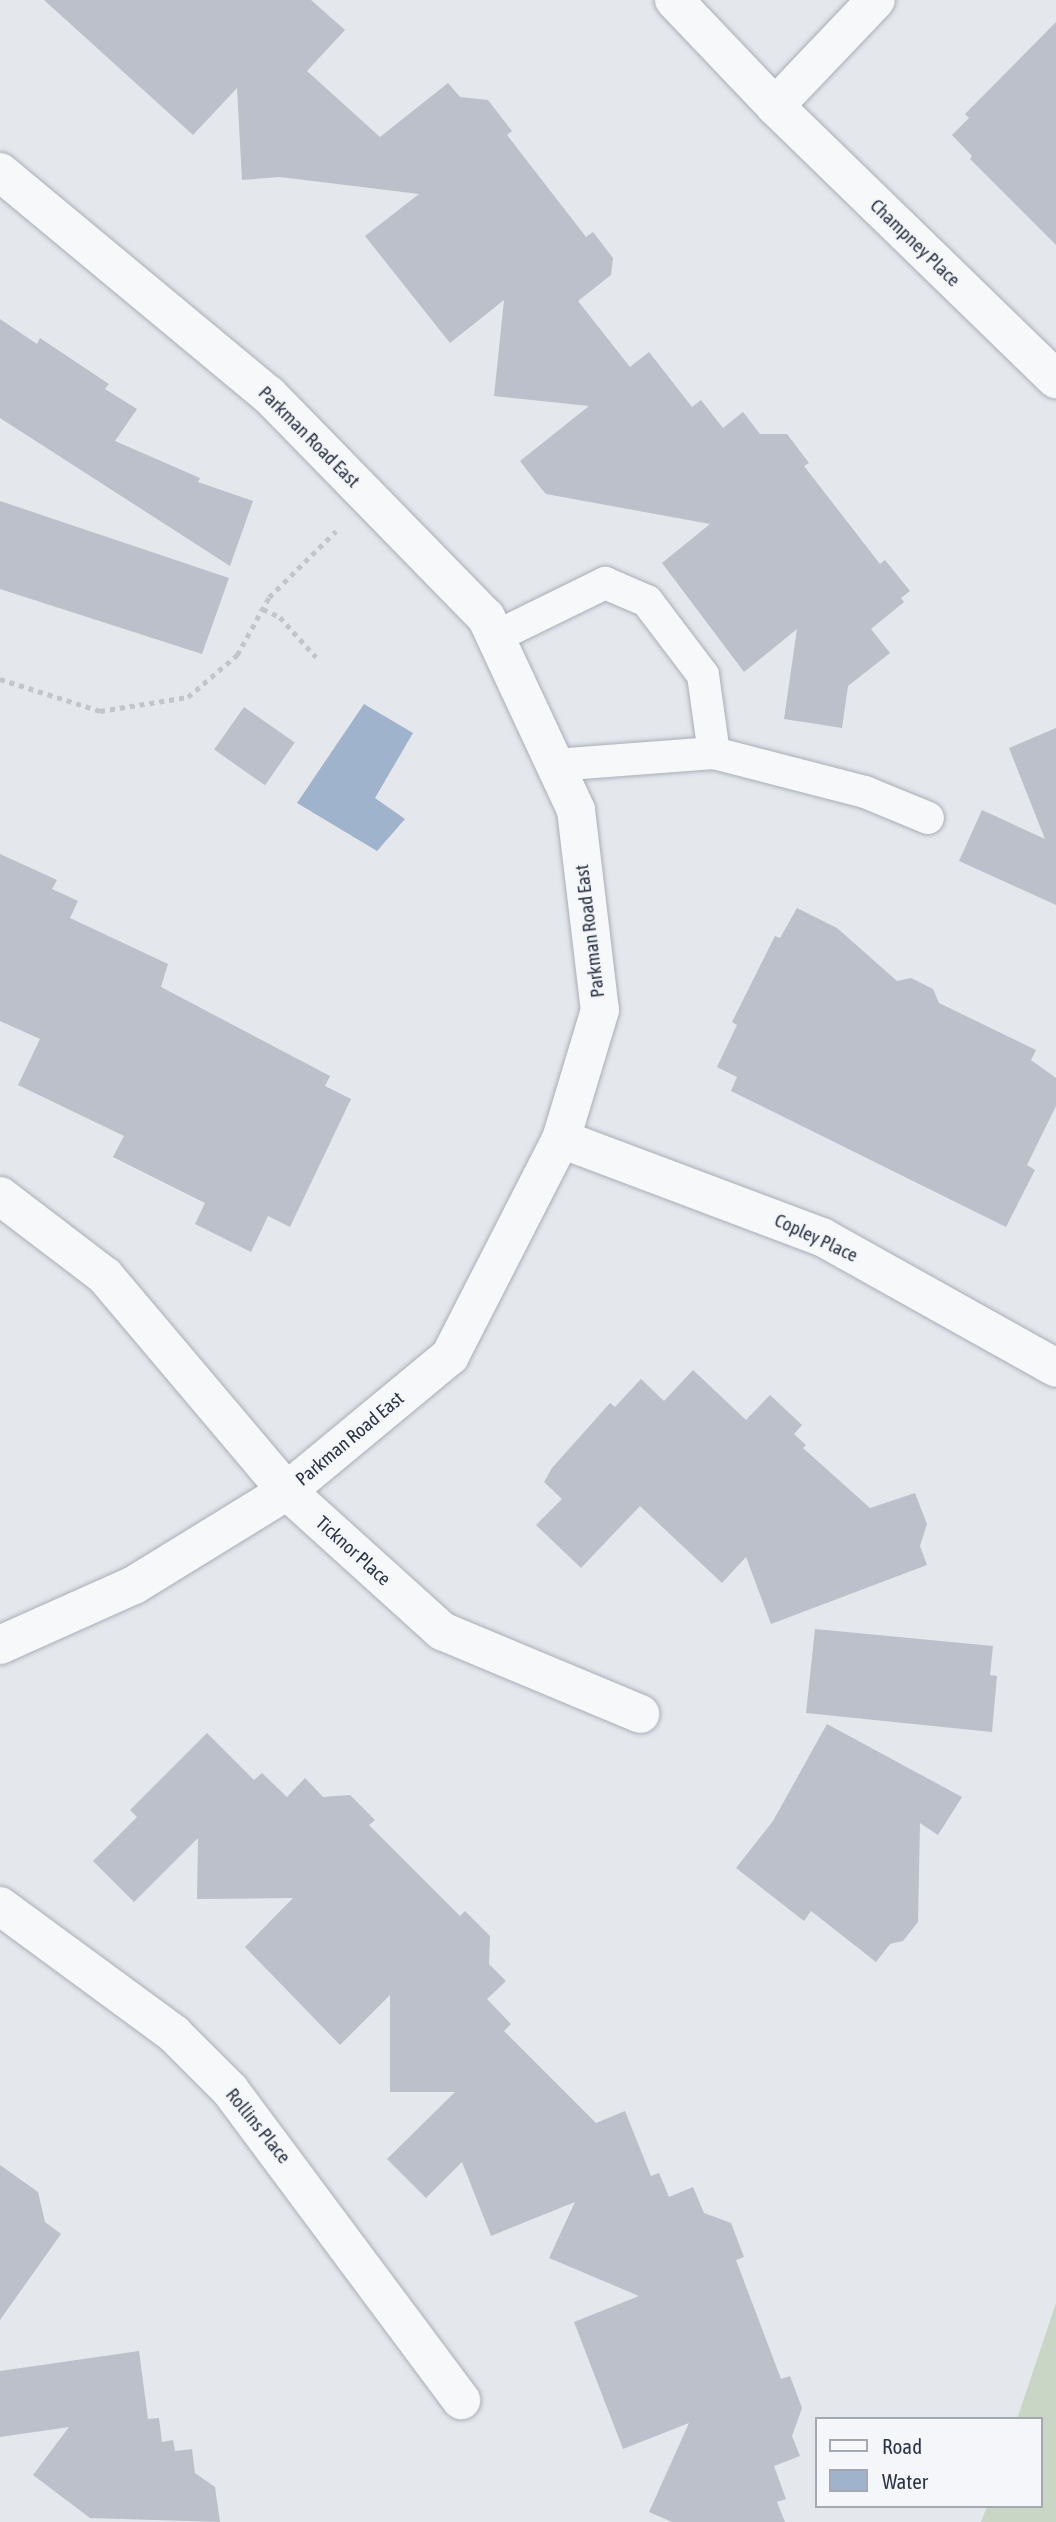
<!DOCTYPE html>
<style>
body{margin:0}
#map{position:relative;width:1056px;height:2522px;overflow:hidden;background:#e4e7ec;font-family:"Asap Condensed",sans-serif}
div>[style]{position:absolute}
[style*='--x']{left:calc(var(--x)*1px);top:calc(var(--y)*1px);width:calc(var(--w)*1px);rotate:calc(var(--a)*1deg)}
.green>*{inset:0;background:#c9d6c5}
.water>*{inset:0;background:#9fb4cc}
.building>*{inset:0;background:#bbc0ca;transform-origin:0 0}
.path>*{height:4.5px;margin-top:-2.25px;transform-origin:0;background:repeating-linear-gradient(90deg,#c2c5cb 0 5px,transparent 0 10px)}
.roads{filter:drop-shadow(0 0 2px #a9aeb7) drop-shadow(0 0 2px #a9aeb7)}
.lane>*{height:32px;margin:-16px;padding:0 16px;transform-origin:16px;border-radius:16px;background:#f7f8fa}
.street>*{height:38px;margin:-19px;padding:0 19px;transform-origin:19px;border-radius:19px;background:#f7f8fa}
span{translate:-50% -50%;white-space:nowrap;text-align:center;line-height:1.15;-webkit-text-stroke:5px #f4f6f9;paint-order:stroke}
.street-label{font-size:19px;color:#2b3445}
.legend{position:absolute;left:815px;top:2417px;width:228px;height:91px;box-sizing:border-box;background:#f4f6f9;border:2px solid #a4a8b1;margin:0;padding:9px 12px;list-style:none;font-size:21px;color:#2b3445}
.legend li{display:flex;align-items:center;gap:14px;height:35px}
.legend b{width:35px;border:2px solid #a4a8b1}
</style>
<div id="map">
<div class="green">
<div style="clip-path:polygon(1056px 2303px,1056px 2522px,981px 2522px,987px 2506px,1040px 2506px,1040px 2419px,1017px 2419px)"></div>
</div>
<div class="water">
<div style="clip-path:polygon(364px 704px,413px 733px,375px 798px,405px 819px,377px 851px,297px 803px)"></div>
</div>
<div class="building">
<div style="clip-path:polygon(44px 0,311px 0,345px 30px,307px 71px,380px 137px,448px 83px,460px 97px,488px 100px,512px 131px,507px 135px,586px 237px,593px 232px,613px 258px,611px 275px,578px 301px,630px 367px,649px 352px,692px 407px,701px 400px,723px 428px,743px 412px,760px 434px,787px 434px,809px 463px,804px 466px,880px 564px,885px 560px,910px 591px,901px 598px,904px 602px,871px 629px,890px 653px,848px 686px,842px 728px,784px 719px,797px 629px,744px 672px,662px 563px,710px 524px,546px 494px,540px 487px,520px 461px,589px 406px,494px 396px,504px 300px,450px 343px,365px 236px,419px 194px,280px 177px,242px 180px,237px 88px,193px 135px)"></div>
<div style="clip-path:polygon(1056px 22px,1056px 245px,970px 159px,972px 156px,952px 135px,969px 118px,965px 114px)"></div>
<div style="clip-path:polygon(0 319px,37px 344px,40px 338px,109px 384px,105px 389px,137px 409px,115px 441px,200px 478px,198px 482px,253px 501px,230px 566px,0 418px)"></div>
<div style="clip-path:polygon(0 501px,229px 578px,202px 654px,0 589px)"></div>
<div style="left:244px;top:707px;width:62px;height:52px;rotate:35deg"></div>
<div style="clip-path:polygon(1056px 728px,1056px 905px,959px 861px,982px 810px,1045px 839px,1009px 748px)"></div>
<div style="clip-path:polygon(0 854px,57px 880px,52px 889px,78px 901px,70px 918px,168px 964px,161px 987px,330px 1076px,325px 1086px,351px 1099px,290px 1227px,268px 1216px,251px 1252px,195px 1224px,205px 1203px,113px 1157px,124px 1136px,18px 1085px,40px 1039px,0 1021px)"></div>
<div style="clip-path:polygon(797px 908px,837px 928px,897px 981px,911px 978px,933px 989px,939px 1003px,1036px 1050px,1031px 1060px,1056px 1078px,1056px 1106px,1027px 1165px,1035px 1170px,1006px 1227px,731px 1091px,737px 1077px,717px 1067px,737px 1025px,732px 1022px,775px 936px,780px 938px)"></div>
<div style="clip-path:polygon(693px 1370px,746px 1420px,770px 1395px,802px 1425px,794px 1434px,806px 1445px,803px 1448px,870px 1508px,915px 1493px,927px 1524px,920px 1546px,927px 1565px,771px 1624px,746px 1557px,722px 1583px,640px 1506px,581px 1568px,536px 1525px,562px 1499px,544px 1482px,552px 1468px,610px 1403px,615px 1407px,641px 1379px,664px 1401px)"></div>
<div style="clip-path:polygon(815px 1629px,993px 1646px,990px 1675px,997px 1676px,992px 1732px,806px 1713px)"></div>
<div style="clip-path:polygon(827px 1724px,962px 1797px,938px 1835px,920px 1823px,918px 1922px,903px 1941px,890px 1944px,876px 1962px,811px 1911px,804px 1921px,736px 1868px,773px 1821px)"></div>
<div style="clip-path:polygon(207px 1733px,254px 1780px,262px 1773px,287px 1797px,305px 1778px,323px 1797px,350px 1795px,375px 1820px,369px 1825px,460px 1916px,465px 1911px,490px 1936px,489px 1964px,506px 1981px,487px 1999px,511px 2024px,504px 2031px,596px 2123px,625px 2111px,651px 2176px,659px 2173px,669px 2197px,693px 2187px,704px 2213px,731px 2223px,744px 2257px,736px 2260px,781px 2379px,790px 2376px,802px 2408px,792px 2436px,800px 2456px,774px 2466px,786px 2499px,777px 2502px,785px 2522px,672px 2522px,649px 2512px,689px 2423px,623px 2449px,574px 2322px,639px 2296px,549px 2258px,575px 2202px,491px 2236px,462px 2162px,426px 2198px,387px 2159px,455px 2092px,390px 2092px,390px 1995px,340px 2045px,245px 1947px,293px 1898px,197px 1899px,198px 1838px,134px 1902px,93px 1861px,137px 1817px,130px 1810px)"></div>
<div style="clip-path:polygon(0 2165px,38px 2192px,45px 2222px,61px 2234px,0 2320px)"></div>
<div style="clip-path:polygon(139px 2351px,148px 2419px,159px 2418px,162px 2442px,173px 2440px,175px 2451px,192px 2449px,195px 2473px,215px 2487px,220px 2522px,90px 2518px,33px 2475px,69px 2427px,0 2437px,0 2371px)"></div>
</div>
<div class="path">
<div style="--x:263;--y:609;--w:19;--a:25"></div>
<div style="--x:280;--y:617;--w:54;--a:48"></div>
<div style="--x:0;--y:679;--w:105;--a:17.7"></div>
<div style="--x:100;--y:711;--w:89;--a:-9"></div>
<div style="--x:188;--y:697;--w:65;--a:-40.6"></div>
<div style="--x:237;--y:655;--w:66;--a:-61.1"></div>
<div style="--x:269;--y:597;--w:94;--a:-44.6"></div>
</div>
<div class="roads">
<div class="lane">
<div style="--x:495;--y:637;--w:123;--a:-26.1"></div>
<div style="--x:605;--y:583;--w:46;--a:23.2"></div>
<div style="--x:647;--y:601;--w:93;--a:52.9"></div>
<div style="--x:703;--y:675;--w:79;--a:82"></div>
<div style="--x:555;--y:765;--w:159;--a:-4.3"></div>
<div style="--x:714;--y:753;--w:156;--a:14.5"></div>
<div style="--x:865;--y:792;--w:68;--a:22.4"></div>
</div>
<div class="street">
<div style="--x:674;--y:0;--w:146;--a:46.4"></div>
<div style="--x:775;--y:106;--w:392;--a:44.2"></div>
<div style="--x:775;--y:106;--w:146;--a:-46.4"></div>
<div style="--x:0;--y:172;--w:349;--a:39.7"></div>
<div style="--x:269;--y:395;--w:310;--a:45.7"></div>
<div style="--x:486;--y:617;--w:213;--a:65"></div>
<div style="--x:576;--y:810;--w:201;--a:83.2"></div>
<div style="--x:600;--y:1010;--w:135;--a:106.8"></div>
<div style="--x:561;--y:1139;--w:244;--a:117.1"></div>
<div style="--x:450;--y:1356;--w:212;--a:140.4"></div>
<div style="--x:287;--y:1491;--w:180;--a:148.4"></div>
<div style="--x:134;--y:1585;--w:147;--a:155.9"></div>
<div style="--x:561;--y:1139;--w:279;--a:20.6"></div>
<div style="--x:822;--y:1237;--w:268;--a:29.2"></div>
<div style="--x:0;--y:1196;--w:132;--a:37.3"></div>
<div style="--x:105;--y:1276;--w:282;--a:49.8"></div>
<div style="--x:287;--y:1491;--w:209;--a:42.1"></div>
<div style="--x:442;--y:1631;--w:215;--a:22.7"></div>
<div style="--x:0;--y:1906;--w:216;--a:36.3"></div>
<div style="--x:174;--y:2034;--w:79;--a:45"></div>
<div style="--x:230;--y:2090;--w:387;--a:53.3"></div>
</div>
</div>
<div class="street-label">
<span style="left:915px;top:243px;rotate:44deg">Champney Place</span>
<span style="left:309px;top:437px;rotate:45deg">Parkman Road East</span>
<span style="left:590px;top:931px;rotate:-97deg">Parkman Road East</span>
<span style="left:816px;top:1238px;rotate:25deg">Copley Place</span>
<span style="left:350px;top:1439px;rotate:-40deg">Parkman Road East</span>
<span style="left:353px;top:1551px;rotate:42deg">Ticknor Place</span>
<span style="left:258px;top:2126px;rotate:51deg">Rollins Place</span>
</div>
<ul class="legend">
<li><b style="height:9px;background:#f7f8fa"></b>Road</li>
<li><b style="height:19px;background:#9fb4cc"></b>Water</li>
</ul>
</div>
